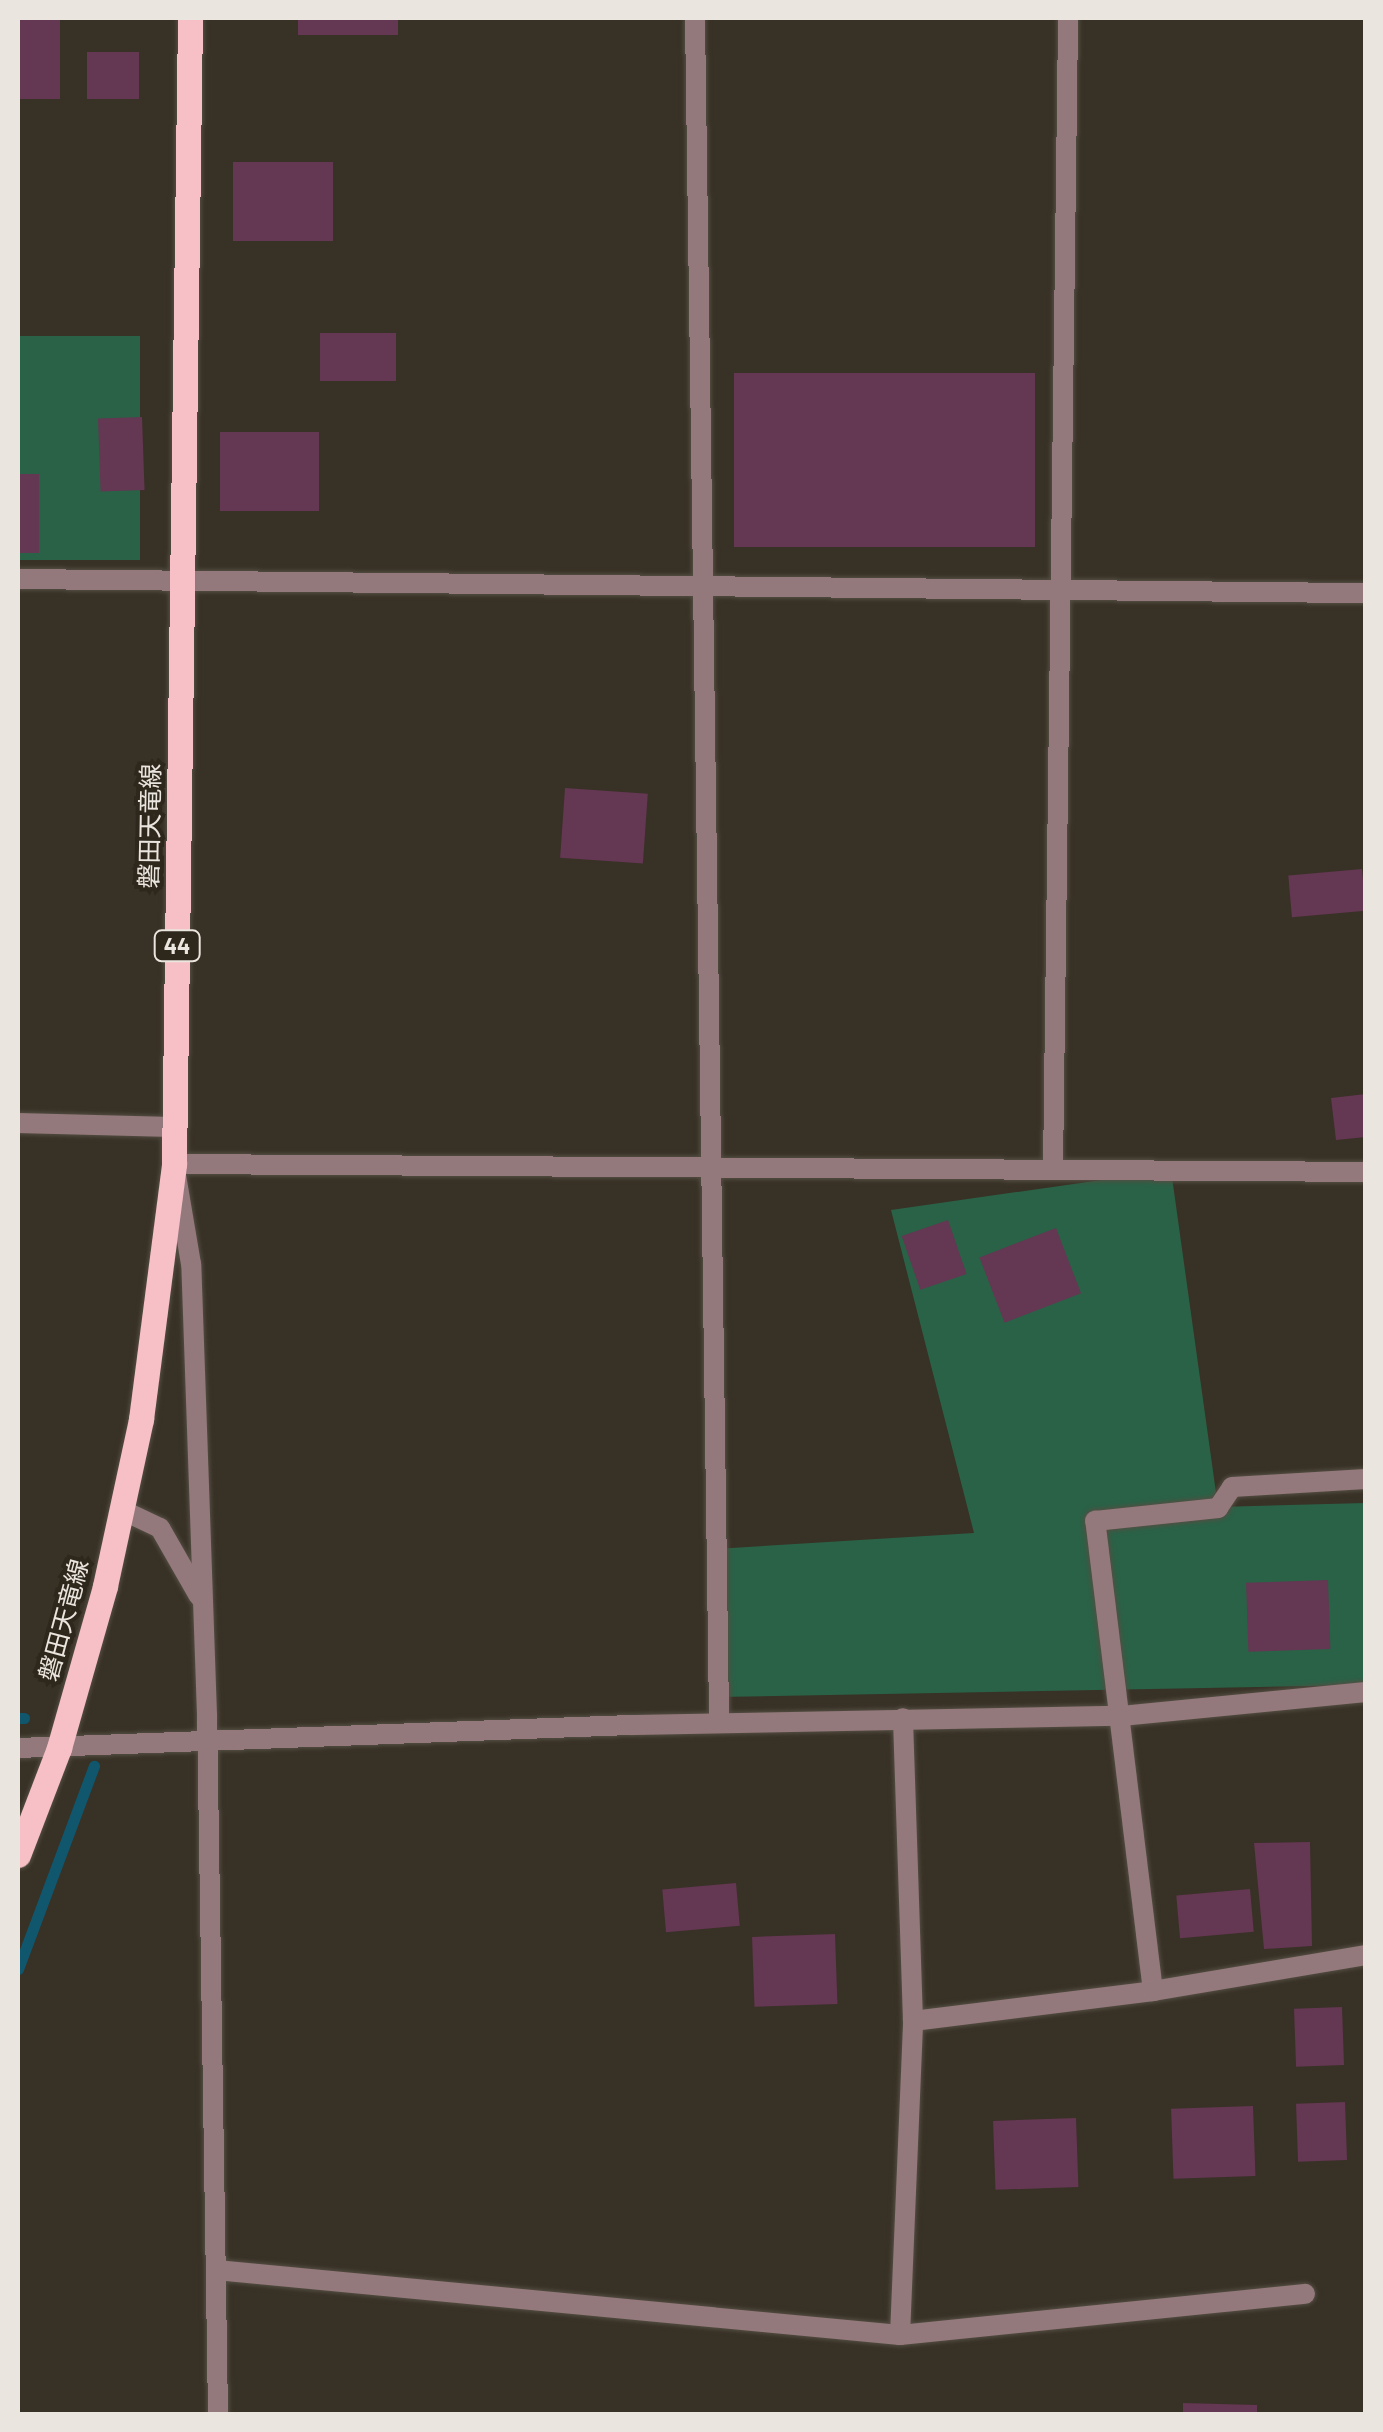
<!DOCTYPE html>
<meta charset="utf-8">
<style>
body{margin:0}
#map{position:relative;width:1383px;height:2432px;overflow:hidden;background:#383126;font-family:Barlow,"Noto Sans JP",sans-serif}
div>[style]{position:absolute}
[style*='--x']{left:calc(var(--x)*1px);top:calc(var(--y)*1px);width:calc(var(--w)*1px);rotate:calc(var(--a)*1deg)}
.green>*{inset:0;background:#2a6247;transform-origin:0 0}
.stream>*{height:11px;margin:-5.5px;padding:0 5.5px;transform-origin:5.5px;border-radius:5.5px;background:#10576e}
.building>*{inset:0;background:#643752;transform-origin:0 0}
.roads{filter:drop-shadow(0 0 2px #544e43) drop-shadow(0 0 2px #544e43)}
.minor>*{height:20px;margin:-10px;padding:0 10px;transform-origin:10px;border-radius:10px;background:#94797c}
.primary>*{height:25px;margin:-12.5px;padding:0 12.5px;transform-origin:12.5px;border-radius:12.5px;background:#f7c0c6}
span{translate:-50% -50%;white-space:nowrap;text-align:center;line-height:1.15;-webkit-text-stroke:8px #2e271c;paint-order:stroke}
.shield-label span{padding:2px 8px;background:#2e271c;border:2px solid;border-radius:8px;-webkit-text-stroke-width:0}
.shield-label{font-size:22px;color:#eae5de;font-weight:700}
.street-label{font-size:25px;color:#eae5de}
.frame{position:absolute;inset:0;border:20px solid #eae5de;pointer-events:none}
</style>
<div id="map">
<div class="green">
<div style="left:140px;top:336px;width:224px;height:122px;rotate:90deg"></div>
<div style="clip-path:polygon(1171px 1170px,1218px 1507px,1365px 1503px,1365px 1685px,718px 1697px,715px 1549px,974px 1533px,891px 1210px)"></div>
</div>
<div class="stream">
<div style="--x:18;--y:1718;--w:6;--a:0"></div>
<div style="--x:18;--y:1969;--w:217;--a:-69.5"></div>
</div>
<div class="building">
<div style="left:298px;top:18px;width:100px;height:17px"></div>
<div style="left:18px;top:20px;width:42px;height:79px"></div>
<div style="left:139px;top:52px;width:47px;height:52px;rotate:90deg"></div>
<div style="left:233px;top:162px;width:100px;height:79px"></div>
<div style="left:320px;top:333px;width:76px;height:48px"></div>
<div style="left:1035px;top:373px;width:174px;height:301px;rotate:90deg"></div>
<div style="left:142px;top:417px;width:73px;height:44px;rotate:88deg"></div>
<div style="left:220px;top:432px;width:99px;height:79px"></div>
<div style="left:18px;top:474px;width:21px;height:79px"></div>
<div style="left:565px;top:788px;width:83px;height:70px;rotate:4deg"></div>
<div style="left:1362px;top:869px;width:42px;height:74px;rotate:85deg"></div>
<div style="clip-path:polygon(1366px 1094px,1366px 1137px,1336px 1140px,1331px 1098px)"></div>
<div style="left:948px;top:1220px;width:57px;height:49px;rotate:71deg"></div>
<div style="left:1056px;top:1228px;width:70px;height:82px;rotate:69deg"></div>
<div style="left:1328px;top:1580px;width:69px;height:82px;rotate:88deg"></div>
<div style="clip-path:polygon(1310px 1842px,1312px 1946px,1264px 1949px,1254px 1843px)"></div>
<div style="left:736px;top:1883px;width:43px;height:74px;rotate:85deg"></div>
<div style="left:1250px;top:1889px;width:43px;height:74px;rotate:85deg"></div>
<div style="left:835px;top:1934px;width:70px;height:83px;rotate:88deg"></div>
<div style="left:1342px;top:2007px;width:58px;height:48px;rotate:88deg"></div>
<div style="left:1345px;top:2102px;width:58px;height:49px;rotate:88deg"></div>
<div style="left:1253px;top:2106px;width:70px;height:82px;rotate:88deg"></div>
<div style="left:1076px;top:2118px;width:69px;height:83px;rotate:88deg"></div>
<div style="clip-path:polygon(1183px 2403px,1257px 2405px,1257px 2414px,1183px 2414px)"></div>
</div>
<div class="roads">
<div class="minor">
<div style="--x:695;--y:18;--w:1705;--a:89.19"></div>
<div style="--x:18;--y:579;--w:1348;--a:0.6"></div>
<div style="--x:18;--y:1123;--w:154;--a:1.5"></div>
<div style="--x:1053;--y:1169;--w:1151;--a:-89.25"></div>
<div style="--x:122;--y:1510;--w:42;--a:25.3"></div>
<div style="--x:160;--y:1528;--w:78;--a:60.2"></div>
<div style="--x:18;--y:1748;--w:614;--a:-2.15"></div>
<div style="--x:632;--y:1725;--w:489;--a:-1.1"></div>
<div style="--x:1121;--y:1716;--w:246;--a:-5.6"></div>
<div style="--x:1153;--y:1991;--w:474;--a:-97"></div>
<div style="--x:1095;--y:1521;--w:124;--a:-6"></div>
<div style="--x:1218;--y:1508;--w:25;--a:-56"></div>
<div style="--x:1232;--y:1487;--w:134;--a:-3.4"></div>
<div style="--x:913;--y:2021;--w:242;--a:-7.1"></div>
<div style="--x:1153;--y:1991;--w:216;--a:-9.6"></div>
<div style="--x:216;--y:2270;--w:687;--a:5.43"></div>
<div style="--x:900;--y:2335;--w:407;--a:-5.8"></div>
<div style="--x:900;--y:2335;--w:314;--a:-87.6"></div>
<div style="--x:913;--y:2021;--w:303;--a:-91.9"></div>
<div style="--x:218;--y:2414;--w:699;--a:-90.9"></div>
<div style="--x:207;--y:1715;--w:451;--a:-92"></div>
<div style="--x:191;--y:1264;--w:101;--a:-99.6"></div>
<div style="--x:174;--y:1164;--w:1192;--a:0.38"></div>
</div>
<div class="primary">
<div style="--x:18;--y:1855;--w:115;--a:-69"></div>
<div style="--x:59;--y:1748;--w:168;--a:-74.1"></div>
<div style="--x:105;--y:1586;--w:171;--a:-77.8"></div>
<div style="--x:141;--y:1419;--w:257;--a:-82.6"></div>
<div style="--x:174;--y:1164;--w:1146;--a:-89.2"></div>
</div>
</div>
<div class="shield-label">
<span style="left:177px;top:946px">44</span>
</div>
<div class="street-label">
<span style="left:149px;top:826px;rotate:-89deg">磐田天竜線</span>
<span style="left:63px;top:1620px;rotate:-75deg">磐田天竜線</span>
</div>
<div class="frame"></div>
</div>
